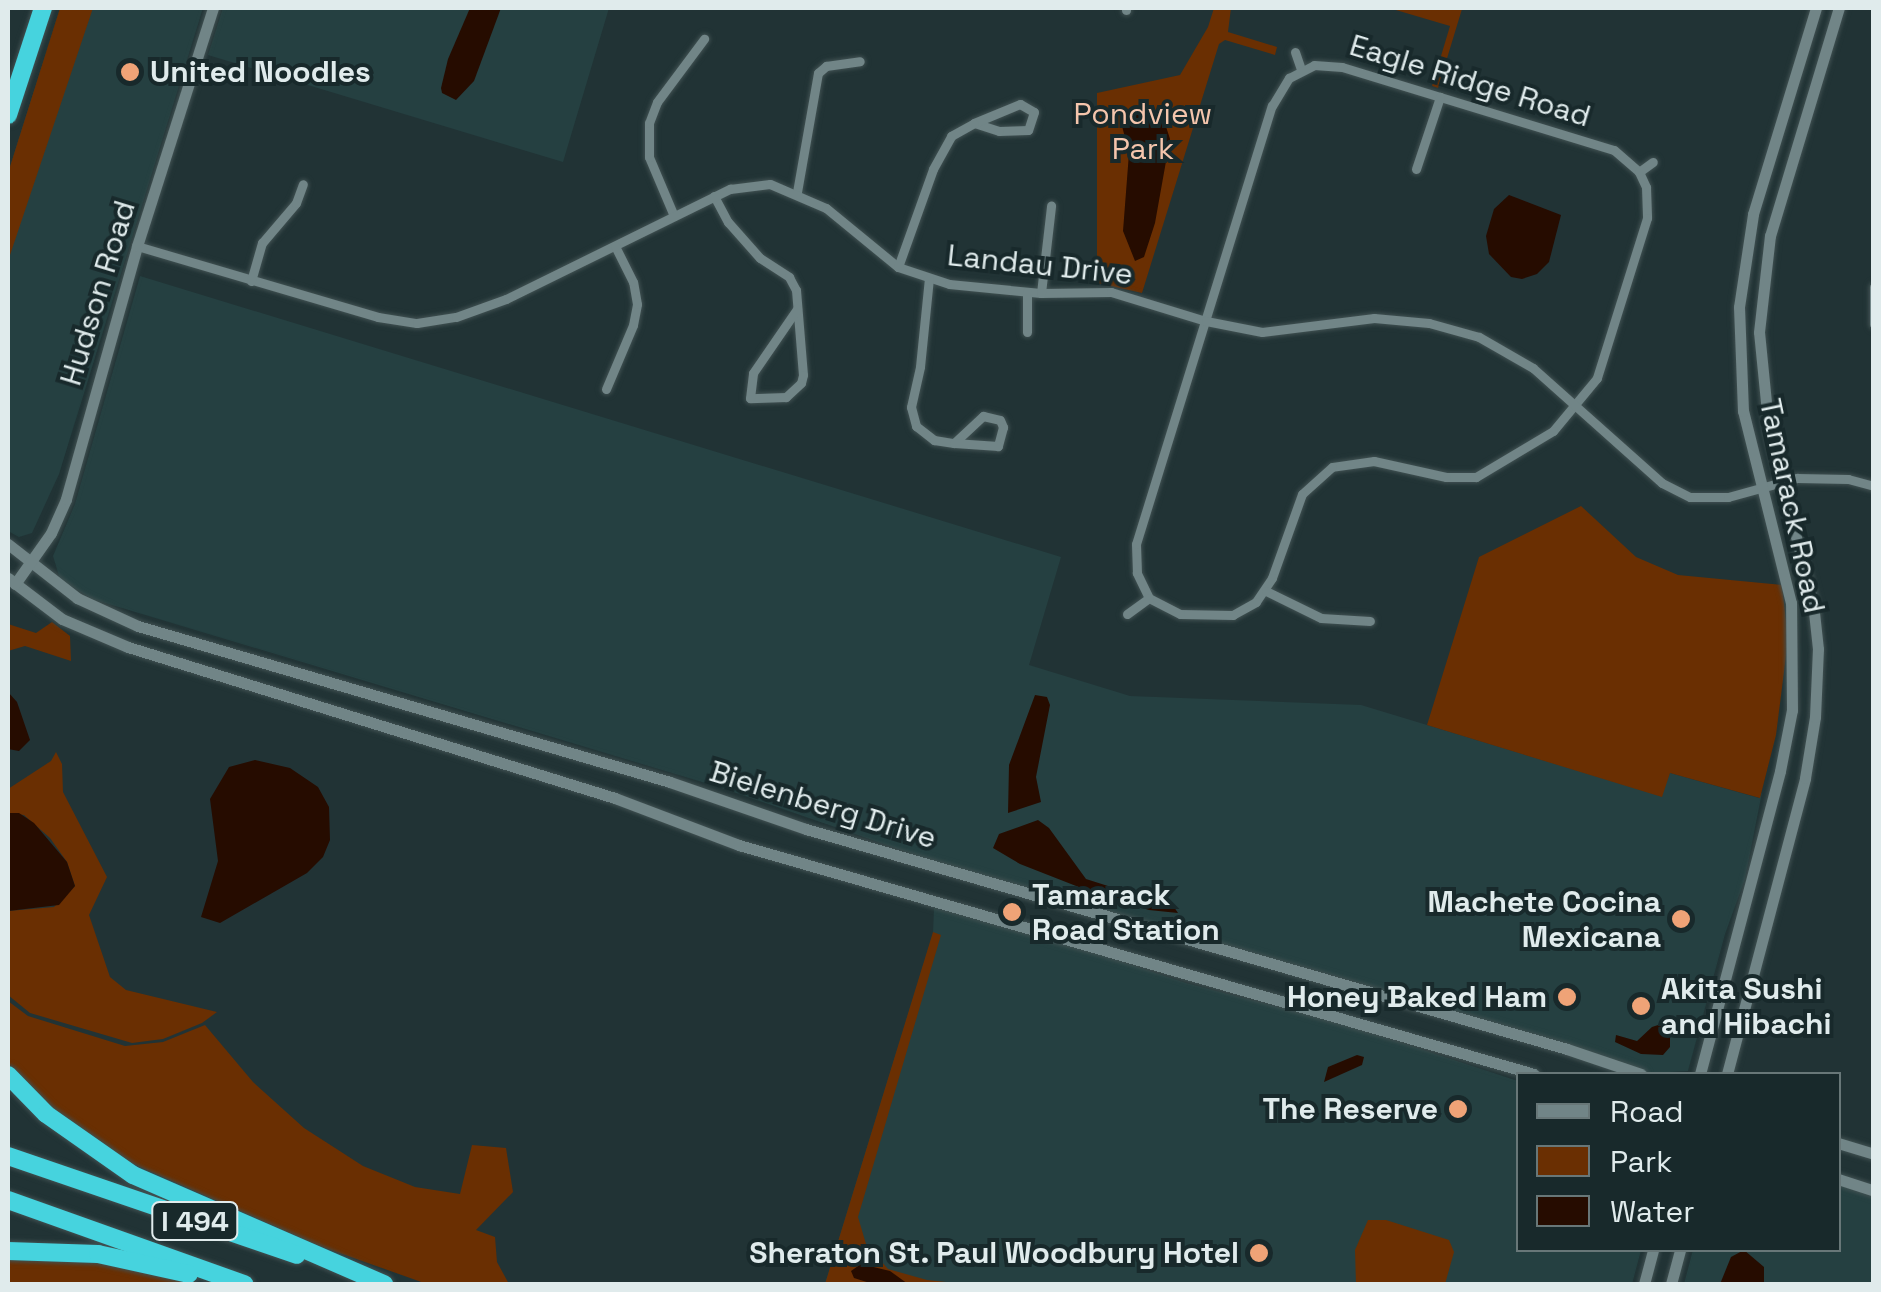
<!DOCTYPE html>
<style>
body{margin:0}
#map{position:relative;width:1881px;height:1292px;overflow:hidden;background:#213335;font-family:"Space Grotesk",sans-serif}
div>[style]{position:absolute}
[style*='--x']{left:calc(var(--x)*1px);top:calc(var(--y)*1px);width:calc(var(--w)*1px);rotate:calc(var(--a)*1deg)}
.built>*{inset:0;background:#254041}
.green>*{inset:0;background:#6a2f02}
.water>*{inset:0;background:#260c00}
.roads{filter:drop-shadow(0 0 2px #415152) drop-shadow(0 0 2px #415152)}
.minor>*{height:9px;margin:-4.5px;padding:0 4.5px;transform-origin:4.5px;border-radius:4.5px;background:#718587}
.tertiary>*{height:11px;margin:-5.5px;padding:0 5.5px;transform-origin:5.5px;border-radius:5.5px;background:#718587}
.motorway>*{height:18px;margin:-9px;padding:0 9px;transform-origin:9px;border-radius:9px;background:#46d3de}
.dots>*{width:28px;height:28px;translate:-50% -50%;box-sizing:border-box;border:5px solid #18292b;border-radius:50%}
span{translate:-50% -50%;white-space:nowrap;text-align:center;line-height:1.15;-webkit-text-stroke:8px #18292b;paint-order:stroke}
.shield-label span{padding:2px 8px;background:#18292b;border:2px solid;border-radius:8px;-webkit-text-stroke-width:0}
.shield-label{font-size:28px;color:#e0ebec;font-weight:700}
.poi-label{font-size:30px;color:#e0ebec;font-weight:700}
.left{translate:0 -50%;text-align:left}
.right{translate:-100% -50%;text-align:right}
.street-label{font-size:30px;color:#e0ebec}
.park-label{font-size:30px;color:#f4c5ac}
.frame{position:absolute;inset:0;border:10px solid #e0ebec;pointer-events:none}
.legend{position:absolute;left:1516px;top:1072px;width:325px;height:180px;box-sizing:border-box;background:#18292b;border:2px solid #687778;margin:0;padding:12px 18px;list-style:none;font-size:30px;color:#e0ebec}
.legend li{display:flex;align-items:center;gap:20px;height:50px}
.legend b{width:50px;border:2px solid #687778}
</style>
<div id="map">
<div class="built">
<div style="clip-path:polygon(60px 8px,203px 8px,59px 474px,32px 533px,19px 537px,8px 531px,8px 173px)"></div>
<div style="clip-path:polygon(223px 8px,609px 8px,563px 162px,208px 55px)"></div>
<div style="clip-path:polygon(140px 276px,1061px 557px,1029px 665px,1130px 696px,1361px 705px,1661px 796px,1670px 773px,1759px 798px,1762px 792px,1745px 879px,1725px 934px,1688px 1071px,1631px 1074px,1356px 982px,996px 883px,722px 788px,92px 599px,60px 579px,53px 556px,75px 504px)"></div>
<div style="clip-path:polygon(934px 908px,993px 919px,1186px 983px,1347px 1025px,1518px 1081px,1518px 1250px,1641px 1250px,1632px 1284px,825px 1284px,933px 933px)"></div>
<div style="clip-path:polygon(1839px 1185px,1873px 1197px,1873px 1284px,1684px 1284px,1693px 1250px,1838px 1250px)"></div>
</div>
<div class="green">
<div style="clip-path:polygon(60px 8px,93px 8px,8px 261px,8px 173px)"></div>
<div style="clip-path:polygon(1214px 8px,1231px 8px,1228px 32px,1277px 47px,1275px 55px,1225px 40px,1219px 44px,1142px 293px,1097px 283px,1097px 93px,1180px 75px,1208px 27px)"></div>
<div style="clip-path:polygon(1389px 8px,1462px 9px,1438px 88px,1432px 86px,1450px 26px)"></div>
<div style="clip-path:polygon(1581px 506px,1636px 557px,1678px 575px,1782px 585px,1788px 640px,1776px 735px,1760px 798px,1670px 773px,1662px 797px,1427px 725px,1479px 557px)"></div>
<div style="clip-path:polygon(52px 622px,70px 636px,71px 661px,25px 646px,8px 651px,8px 624px,36px 633px)"></div>
<div style="clip-path:polygon(56px 752px,62px 764px,63px 792px,107px 877px,89px 915px,110px 977px,126px 990px,217px 1012px,202px 1023px,163px 1039px,132px 1043px,30px 1013px,8px 995px,8px 911px,54px 907px,75px 886px,67px 862px,50px 838px,24px 815px,8px 813px,8px 789px,51px 761px)"></div>
<div style="clip-path:polygon(933px 932px,941px 935px,858px 1217px,866px 1244px,888px 1269px,927px 1280px,965px 1284px,825px 1284px)"></div>
<div style="clip-path:polygon(8px 1001px,28px 1016px,125px 1046px,163px 1042px,205px 1025px,253px 1082px,304px 1128px,363px 1166px,415px 1187px,460px 1194px,472px 1145px,506px 1148px,513px 1192px,476px 1230px,495px 1237px,497px 1262px,509px 1284px,427px 1284px,317px 1245px,120px 1158px,62px 1118px,8px 1064px)"></div>
<div style="clip-path:polygon(1368px 1220px,1386px 1220px,1449px 1240px,1454px 1252px,1445px 1284px,1356px 1284px,1355px 1250px)"></div>
<div style="clip-path:polygon(49px 1255px,156px 1271px,203px 1284px,8px 1284px,8px 1256px)"></div>
</div>
<div class="water">
<div style="clip-path:polygon(470px 8px,501px 8px,474px 81px,456px 100px,442px 93px,441px 88px,448px 59px)"></div>
<div style="clip-path:polygon(1145px 108px,1162px 114px,1170px 139px,1155px 223px,1144px 257px,1135px 261px,1123px 231px,1129px 153px,1122px 126px,1126px 113px)"></div>
<div style="clip-path:polygon(1509px 195px,1561px 215px,1549px 262px,1537px 274px,1522px 279px,1511px 277px,1489px 254px,1486px 236px,1494px 209px)"></div>
<div style="clip-path:polygon(8px 692px,17px 702px,30px 740px,19px 751px,8px 749px)"></div>
<div style="clip-path:polygon(1035px 695px,1047px 697px,1050px 705px,1036px 777px,1041px 802px,1008px 813px,1009px 765px)"></div>
<div style="clip-path:polygon(255px 760px,290px 768px,318px 787px,329px 807px,330px 840px,323px 857px,307px 873px,220px 923px,201px 917px,218px 861px,210px 799px,229px 767px)"></div>
<div style="clip-path:polygon(8px 813px,19px 813px,34px 823px,67px 862px,75px 886px,59px 905px,8px 911px)"></div>
<div style="clip-path:polygon(1038px 820px,1049px 828px,1086px 879px,1174px 907px,1178px 913px,1149px 910px,1094px 893px,1020px 864px,993px 848px,999px 834px)"></div>
<div style="clip-path:polygon(1670px 1021px,1670px 1047px,1663px 1055px,1641px 1054px,1615px 1042px,1616px 1035px,1637px 1041px,1652px 1027px)"></div>
<div style="clip-path:polygon(1357px 1055px,1364px 1057px,1362px 1065px,1324px 1082px,1328px 1067px)"></div>
<div style="clip-path:polygon(1744px 1250px,1764px 1267px,1764px 1284px,1720px 1284px,1731px 1257px)"></div>
<div style="clip-path:polygon(861px 1264px,890px 1271px,908px 1284px,873px 1284px,854px 1278px,851px 1271px)"></div>
</div>
<div class="roads">
<div class="minor">
<div style="--x:1126;--y:8;--w:2;--a:90"></div>
<div style="--x:1295;--y:52;--w:18;--a:71"></div>
<div style="--x:1314;--y:65;--w:28;--a:4"></div>
<div style="--x:1342;--y:67;--w:284;--a:17"></div>
<div style="--x:1614;--y:150;--w:33;--a:41"></div>
<div style="--x:1639;--y:172;--w:17;--a:65"></div>
<div style="--x:1646;--y:187;--w:31;--a:88"></div>
<div style="--x:1647;--y:218;--w:168;--a:107.4"></div>
<div style="--x:1597;--y:378;--w:69;--a:129.7"></div>
<div style="--x:1553;--y:431;--w:90;--a:149.1"></div>
<div style="--x:1476;--y:477;--w:30;--a:180"></div>
<div style="--x:1446;--y:477;--w:74;--a:-167.5"></div>
<div style="--x:1374;--y:461;--w:42;--a:171.9"></div>
<div style="--x:1332;--y:467;--w:40;--a:138"></div>
<div style="--x:1302;--y:494;--w:89;--a:109.7"></div>
<div style="--x:1272;--y:578;--w:29;--a:124"></div>
<div style="--x:1256;--y:602;--w:26;--a:151"></div>
<div style="--x:1233;--y:615;--w:53;--a:-178.9"></div>
<div style="--x:1180;--y:614;--w:35;--a:-153"></div>
<div style="--x:1149;--y:598;--w:28;--a:-116"></div>
<div style="--x:1137;--y:573;--w:29;--a:-92"></div>
<div style="--x:1136;--y:544;--w:459;--a:-72.8"></div>
<div style="--x:1272;--y:106;--w:33;--a:-59"></div>
<div style="--x:1289;--y:78;--w:28;--a:-27"></div>
<div style="--x:1020;--y:104;--w:16;--a:30"></div>
<div style="--x:1034;--y:112;--w:19;--a:108"></div>
<div style="--x:1028;--y:130;--w:29;--a:178"></div>
<div style="--x:999;--y:131;--w:26;--a:-162"></div>
<div style="--x:974;--y:123;--w:50;--a:-22.4"></div>
<div style="--x:1416;--y:169;--w:76;--a:-71.6"></div>
<div style="--x:1639;--y:172;--w:17;--a:-36"></div>
<div style="--x:797;--y:192;--w:121;--a:-80"></div>
<div style="--x:818;--y:73;--w:11;--a:-41"></div>
<div style="--x:826;--y:66;--w:34;--a:-8"></div>
<div style="--x:714;--y:196;--w:30;--a:62"></div>
<div style="--x:728;--y:222;--w:48;--a:48.4"></div>
<div style="--x:760;--y:258;--w:35;--a:33"></div>
<div style="--x:789;--y:277;--w:15;--a:62"></div>
<div style="--x:796;--y:290;--w:85;--a:85.3"></div>
<div style="--x:803;--y:375;--w:8;--a:104"></div>
<div style="--x:801;--y:383;--w:21;--a:137"></div>
<div style="--x:786;--y:397;--w:36;--a:178"></div>
<div style="--x:750;--y:398;--w:25;--a:-83"></div>
<div style="--x:753;--y:373;--w:78;--a:-55.5"></div>
<div style="--x:674;--y:216;--w:64;--a:-113"></div>
<div style="--x:649;--y:157;--w:34;--a:-90"></div>
<div style="--x:649;--y:123;--w:22;--a:-69"></div>
<div style="--x:657;--y:102;--w:79;--a:-53.3"></div>
<div style="--x:137;--y:246;--w:251;--a:16.4"></div>
<div style="--x:378;--y:317;--w:39;--a:9"></div>
<div style="--x:417;--y:323;--w:39;--a:-9"></div>
<div style="--x:456;--y:317;--w:53;--a:-19.8"></div>
<div style="--x:506;--y:299;--w:250;--a:-26.2"></div>
<div style="--x:730;--y:189;--w:40;--a:-7.1"></div>
<div style="--x:770;--y:184;--w:61;--a:23.2"></div>
<div style="--x:826;--y:208;--w:93;--a:39.3"></div>
<div style="--x:898;--y:267;--w:54;--a:18.4"></div>
<div style="--x:949;--y:284;--w:92;--a:5.6"></div>
<div style="--x:1041;--y:293;--w:70;--a:-0.8"></div>
<div style="--x:1111;--y:292;--w:99;--a:17"></div>
<div style="--x:1206;--y:321;--w:57;--a:11.1"></div>
<div style="--x:1262;--y:332;--w:113;--a:-7.1"></div>
<div style="--x:1374;--y:318;--w:55;--a:5.2"></div>
<div style="--x:1429;--y:323;--w:52;--a:15.6"></div>
<div style="--x:1479;--y:337;--w:62;--a:29.9"></div>
<div style="--x:1533;--y:368;--w:173;--a:41.7"></div>
<div style="--x:1662;--y:483;--w:31;--a:27"></div>
<div style="--x:1690;--y:497;--w:38;--a:0"></div>
<div style="--x:1728;--y:497;--w:72;--a:-15.4"></div>
<div style="--x:1797;--y:478;--w:51;--a:1.1"></div>
<div style="--x:1848;--y:479;--w:27;--a:15"></div>
<div style="--x:898;--y:267;--w:104;--a:-70.3"></div>
<div style="--x:933;--y:169;--w:38;--a:-61"></div>
<div style="--x:951;--y:136;--w:26;--a:-29"></div>
<div style="--x:929;--y:278;--w:89;--a:95.8"></div>
<div style="--x:920;--y:367;--w:41;--a:102.7"></div>
<div style="--x:911;--y:407;--w:20;--a:75"></div>
<div style="--x:916;--y:426;--w:23;--a:38"></div>
<div style="--x:934;--y:440;--w:20;--a:9"></div>
<div style="--x:954;--y:443;--w:40;--a:-43"></div>
<div style="--x:983;--y:416;--w:17;--a:13"></div>
<div style="--x:1000;--y:420;--w:8;--a:67"></div>
<div style="--x:1003;--y:427;--w:20;--a:105"></div>
<div style="--x:998;--y:446;--w:44;--a:-176.1"></div>
<div style="--x:251;--y:281;--w:40;--a:-74"></div>
<div style="--x:262;--y:243;--w:52;--a:-49.6"></div>
<div style="--x:296;--y:203;--w:20;--a:-70"></div>
<div style="--x:1874;--y:287;--w:37;--a:90"></div>
<div style="--x:1041;--y:293;--w:88;--a:-83.4"></div>
<div style="--x:1027;--y:332;--w:40;--a:-90"></div>
<div style="--x:606;--y:389;--w:69;--a:-67.1"></div>
<div style="--x:633;--y:325;--w:21;--a:-79"></div>
<div style="--x:637;--y:304;--w:22;--a:-100"></div>
<div style="--x:633;--y:282;--w:40;--a:-116.6"></div>
<div style="--x:1266;--y:591;--w:61;--a:26.1"></div>
<div style="--x:1321;--y:618;--w:49;--a:3.5"></div>
<div style="--x:1127;--y:614;--w:27;--a:-36"></div>
</div>
<div class="tertiary">
<div style="--x:8;--y:544;--w:88;--a:38"></div>
<div style="--x:77;--y:598;--w:67;--a:24.7"></div>
<div style="--x:138;--y:626;--w:554;--a:16.34"></div>
<div style="--x:670;--y:782;--w:144;--a:19.1"></div>
<div style="--x:806;--y:829;--w:792;--a:16.12"></div>
<div style="--x:1567;--y:1049;--w:78;--a:18.7"></div>
<div style="--x:8;--y:578;--w:68;--a:37.2"></div>
<div style="--x:62;--y:619;--w:72;--a:23"></div>
<div style="--x:128;--y:647;--w:510;--a:17.23"></div>
<div style="--x:615;--y:798;--w:133;--a:20.8"></div>
<div style="--x:739;--y:845;--w:827;--a:16.07"></div>
<div style="--x:15;--y:584;--w:62;--a:-54.8"></div>
<div style="--x:51;--y:533;--w:37;--a:-66"></div>
<div style="--x:66;--y:499;--w:263;--a:-74.3"></div>
<div style="--x:137;--y:246;--w:250;--a:-72.3"></div>
<div style="--x:1700;--y:1074;--w:313;--a:-75.2"></div>
<div style="--x:1780;--y:771;--w:62;--a:-78.9"></div>
<div style="--x:1792;--y:710;--w:107;--a:-90.5"></div>
<div style="--x:1791;--y:603;--w:198;--a:-104"></div>
<div style="--x:1743;--y:411;--w:104;--a:-92.2"></div>
<div style="--x:1739;--y:307;--w:94;--a:-81.4"></div>
<div style="--x:1753;--y:214;--w:215;--a:-73"></div>
<div style="--x:1727;--y:1074;--w:306;--a:-75.2"></div>
<div style="--x:1805;--y:778;--w:62;--a:-80.7"></div>
<div style="--x:1815;--y:717;--w:68;--a:-87.5"></div>
<div style="--x:1818;--y:649;--w:46;--a:-96.2"></div>
<div style="--x:1813;--y:603;--w:177;--a:-104.4"></div>
<div style="--x:1769;--y:432;--w:100;--a:-95.7"></div>
<div style="--x:1759;--y:332;--w:97;--a:-83.5"></div>
<div style="--x:1770;--y:236;--w:238;--a:-73.2"></div>
<div style="--x:1838;--y:1143;--w:38;--a:17"></div>
<div style="--x:1838;--y:1179;--w:38;--a:18"></div>
<div style="--x:1644;--y:1284;--w:35;--a:-75"></div>
<div style="--x:1671;--y:1284;--w:35;--a:-75"></div>
</div>
<div class="motorway">
<div style="--x:8;--y:115;--w:113;--a:-71.9"></div>
<div style="--x:8;--y:1075;--w:54;--a:45.7"></div>
<div style="--x:46;--y:1114;--w:106;--a:35"></div>
<div style="--x:133;--y:1175;--w:274;--a:23.5"></div>
<div style="--x:8;--y:1156;--w:305;--a:18.9"></div>
<div style="--x:8;--y:1200;--w:251;--a:19.6"></div>
<div style="--x:8;--y:1251;--w:90;--a:1.9"></div>
<div style="--x:98;--y:1254;--w:93;--a:12.4"></div>
</div>
</div>
<div class="dots">
<div style="left:130px;top:72px;background:#efa377"></div>
<div style="left:1012px;top:912px;background:#efa377"></div>
<div style="left:1681px;top:919px;background:#efa377"></div>
<div style="left:1567px;top:997px;background:#efa377"></div>
<div style="left:1641px;top:1006px;background:#efa377"></div>
<div style="left:1458px;top:1109px;background:#efa377"></div>
<div style="left:1259px;top:1253px;background:#efa377"></div>
</div>
<div class="shield-label">
<span style="left:195px;top:1221px">I 494</span>
</div>
<div class="poi-label">
<span class="left" style="left:150px;top:72px">United Noodles</span>
<span class="left" style="left:1032px;top:912px">Tamarack<br>Road Station</span>
<span class="right" style="left:1661px;top:919px">Machete Cocina<br>Mexicana</span>
<span class="left" style="left:1661px;top:1006px">Akita Sushi<br>and Hibachi</span>
<span class="right" style="left:1547px;top:997px">Honey Baked Ham</span>
<span class="right" style="left:1438px;top:1109px">The Reserve</span>
<span class="right" style="left:1239px;top:1253px">Sheraton St. Paul Woodbury Hotel</span>
</div>
<div class="street-label">
<span style="left:1470px;top:81px;rotate:17deg">Eagle Ridge Road</span>
<span style="left:1040px;top:265px;rotate:6deg">Landau Drive</span>
<span style="left:98px;top:293px;rotate:-73deg">Hudson Road</span>
<span style="left:1792px;top:506px;rotate:78deg">Tamarack Road</span>
<span style="left:823px;top:805px;rotate:17deg">Bielenberg Drive</span>
</div>
<div class="park-label">
<span style="left:1143px;top:131px">Pondview<br>Park</span>
</div>
<div class="frame"></div>
<ul class="legend">
<li><b style="height:12px;background:#718587"></b>Road</li>
<li><b style="height:28px;background:#6a2f02"></b>Park</li>
<li><b style="height:28px;background:#260c00"></b>Water</li>
</ul>
</div>
